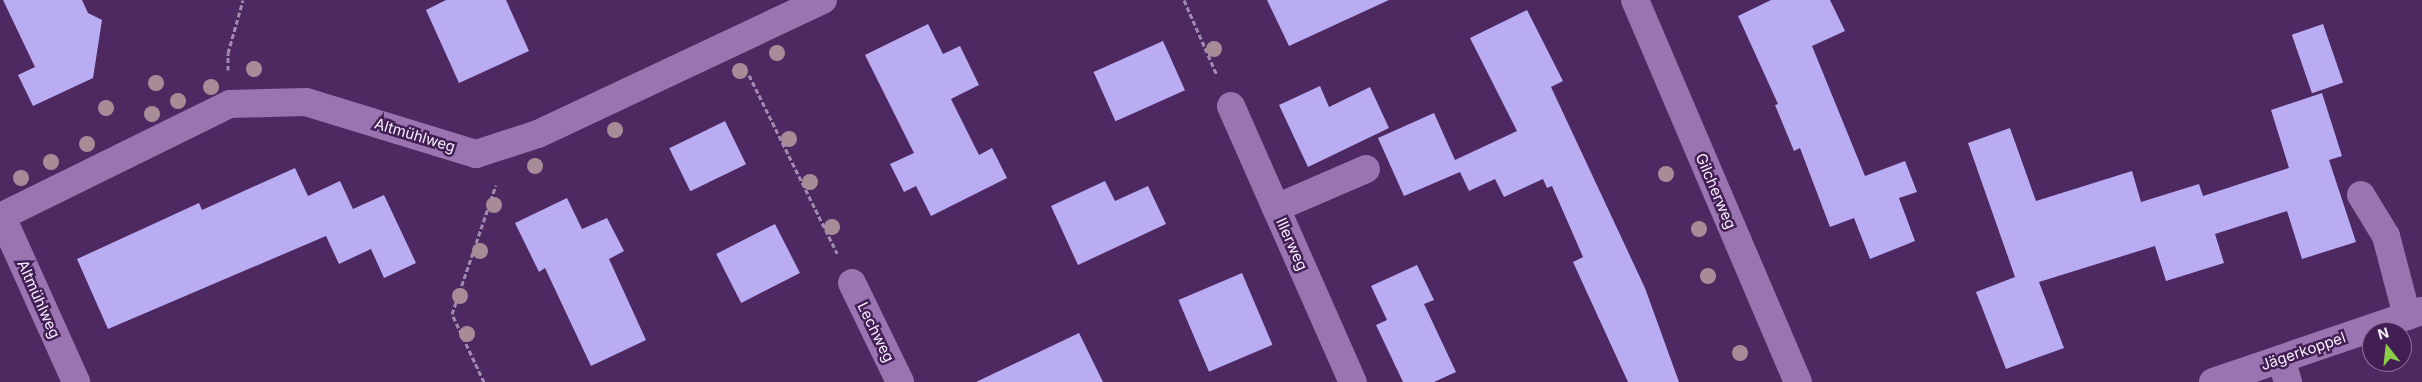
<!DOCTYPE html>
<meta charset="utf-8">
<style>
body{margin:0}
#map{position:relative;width:2422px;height:382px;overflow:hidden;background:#4d2861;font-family:Inter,sans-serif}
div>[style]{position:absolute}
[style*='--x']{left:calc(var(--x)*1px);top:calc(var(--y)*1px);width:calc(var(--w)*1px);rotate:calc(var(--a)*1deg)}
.building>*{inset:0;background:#b9acf3;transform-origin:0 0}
.path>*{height:3px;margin-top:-1.5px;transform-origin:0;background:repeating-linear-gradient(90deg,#a18bae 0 5px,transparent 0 7.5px)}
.minor>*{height:28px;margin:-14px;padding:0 14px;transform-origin:14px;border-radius:14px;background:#9a73b1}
.trees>*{width:16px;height:16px;margin:-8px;border-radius:50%;background:#a78c98}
span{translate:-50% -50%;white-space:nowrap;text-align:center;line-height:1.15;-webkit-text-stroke:5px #421e55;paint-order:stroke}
.street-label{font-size:15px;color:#f6eefc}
.north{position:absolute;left:2362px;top:322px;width:50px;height:50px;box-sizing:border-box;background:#421e55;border:1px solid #8a7198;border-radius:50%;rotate:344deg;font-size:14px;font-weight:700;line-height:20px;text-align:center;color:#f6eefc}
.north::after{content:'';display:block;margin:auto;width:18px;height:22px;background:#8ace48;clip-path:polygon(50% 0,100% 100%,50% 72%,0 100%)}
</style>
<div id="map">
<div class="building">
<div style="clip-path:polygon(3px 0,82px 0,88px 13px,102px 20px,93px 78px,33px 106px,18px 75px,35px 67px)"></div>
<div style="clip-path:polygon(446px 0,506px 0,529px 51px,459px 83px,426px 10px)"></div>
<div style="clip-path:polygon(1267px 0,1389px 0,1289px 46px)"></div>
<div style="clip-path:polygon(1771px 0,1830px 0,1845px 31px,1812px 46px,1865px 176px,1905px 161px,1917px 192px,1899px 198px,1915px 241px,1870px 259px,1854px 218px,1830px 227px,1800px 148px,1794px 151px,1775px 105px,1778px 104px,1738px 16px)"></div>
<div style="clip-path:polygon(1527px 10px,1563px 81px,1551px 87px,1645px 288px,1679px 382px,1628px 382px,1573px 262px,1583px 257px,1552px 186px,1547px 188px,1543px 179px,1504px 197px,1495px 179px,1469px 191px,1460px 172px,1404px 196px,1378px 138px,1434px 113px,1455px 160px,1517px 131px,1470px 38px)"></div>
<div style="clip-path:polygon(928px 24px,943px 54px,960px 46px,979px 85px,951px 99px,979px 155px,992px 148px,1007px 178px,931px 216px,916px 186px,904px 192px,890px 164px,914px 153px,865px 55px)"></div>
<div style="left:2323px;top:24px;width:62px;height:33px;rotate:71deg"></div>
<div style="left:1163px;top:41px;width:54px;height:76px;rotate:66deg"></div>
<div style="clip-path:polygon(1320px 86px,1329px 107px,1370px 87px,1389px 128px,1308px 167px,1279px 105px)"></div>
<div style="clip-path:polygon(2322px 93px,2342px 156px,2329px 160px,2356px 242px,2302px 259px,2287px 211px,2215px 234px,2224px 263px,2166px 281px,2155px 246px,2039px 282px,2064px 348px,2006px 369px,1976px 292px,2015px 277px,1968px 143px,2010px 128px,2036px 201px,2132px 171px,2141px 202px,2199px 184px,2203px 196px,2289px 168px,2271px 110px)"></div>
<div style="left:725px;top:121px;width:48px;height:62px;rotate:64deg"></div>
<div style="clip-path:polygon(295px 168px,308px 196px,340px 181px,353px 209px,384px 195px,416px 263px,384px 278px,371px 249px,339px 264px,326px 236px,108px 329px,77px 259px,199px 203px,202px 210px)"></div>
<div style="clip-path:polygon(1105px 181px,1115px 201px,1148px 186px,1166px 224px,1078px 265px,1051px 206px)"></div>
<div style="clip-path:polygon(567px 198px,582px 229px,607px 218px,624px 251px,609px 259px,646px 340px,591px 366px,545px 268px,539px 272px,515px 223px)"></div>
<div style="left:775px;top:224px;width:55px;height:66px;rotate:63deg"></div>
<div style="clip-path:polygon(1417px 265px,1434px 300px,1424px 304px,1456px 372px,1434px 382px,1403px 382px,1376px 325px,1387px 320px,1371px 286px)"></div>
<div style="left:1242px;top:273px;width:78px;height:69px;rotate:67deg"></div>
<div style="clip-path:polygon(1079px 333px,1103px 382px,976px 382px)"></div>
</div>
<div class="path">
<div style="--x:1184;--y:0;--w:82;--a:66.3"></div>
<div style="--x:228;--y:70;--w:17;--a:-90"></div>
<div style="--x:228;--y:53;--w:55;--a:-74.2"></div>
<div style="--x:749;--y:75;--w:199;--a:63.7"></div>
<div style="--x:484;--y:382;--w:75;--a:-115.2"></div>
<div style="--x:452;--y:314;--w:136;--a:-71.2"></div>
</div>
<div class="minor">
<div style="--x:1635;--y:0;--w:415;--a:66.9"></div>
<div style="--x:1231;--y:106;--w:302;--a:66.2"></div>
<div style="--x:2361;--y:195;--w:48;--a:58.6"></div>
<div style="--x:2386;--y:236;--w:83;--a:75.3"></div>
<div style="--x:1276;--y:208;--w:98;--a:-23.4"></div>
<div style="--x:0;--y:217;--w:256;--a:-26.2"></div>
<div style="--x:230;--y:104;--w:76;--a:-1.5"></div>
<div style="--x:306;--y:102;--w:178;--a:17"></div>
<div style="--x:476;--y:154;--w:65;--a:-17.9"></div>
<div style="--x:538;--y:134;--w:315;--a:-25.2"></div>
<div style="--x:2;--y:217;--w:181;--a:65.8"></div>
<div style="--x:852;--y:283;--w:110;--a:64.1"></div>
<div style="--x:2281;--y:359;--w:24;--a:73"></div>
<div style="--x:2213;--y:382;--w:221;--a:-18.8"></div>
</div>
<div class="trees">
<div style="left:1214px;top:49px"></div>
<div style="left:777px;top:53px"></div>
<div style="left:254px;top:69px"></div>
<div style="left:740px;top:71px"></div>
<div style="left:156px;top:83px"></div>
<div style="left:211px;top:87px"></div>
<div style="left:178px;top:101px"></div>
<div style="left:106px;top:108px"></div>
<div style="left:152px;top:114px"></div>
<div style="left:615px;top:130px"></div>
<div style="left:789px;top:139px"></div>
<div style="left:87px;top:144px"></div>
<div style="left:51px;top:162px"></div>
<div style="left:535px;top:166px"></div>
<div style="left:1666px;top:174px"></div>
<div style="left:21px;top:178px"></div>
<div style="left:810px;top:182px"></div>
<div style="left:494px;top:205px"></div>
<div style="left:832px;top:227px"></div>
<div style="left:1699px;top:229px"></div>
<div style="left:480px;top:251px"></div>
<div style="left:1708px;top:276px"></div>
<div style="left:460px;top:296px"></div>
<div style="left:467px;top:334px"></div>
<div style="left:1740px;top:353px"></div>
</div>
<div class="street-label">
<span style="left:415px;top:135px;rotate:17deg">Altmühlweg</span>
<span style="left:1716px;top:191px;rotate:67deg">Gilcherweg</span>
<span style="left:1292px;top:244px;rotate:66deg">Illerweg</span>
<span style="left:39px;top:299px;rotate:66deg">Altmühlweg</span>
<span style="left:876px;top:332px;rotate:64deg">Lechweg</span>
<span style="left:2303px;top:351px;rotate:-19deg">Jägerkoppel</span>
</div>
<div class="north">N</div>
</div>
